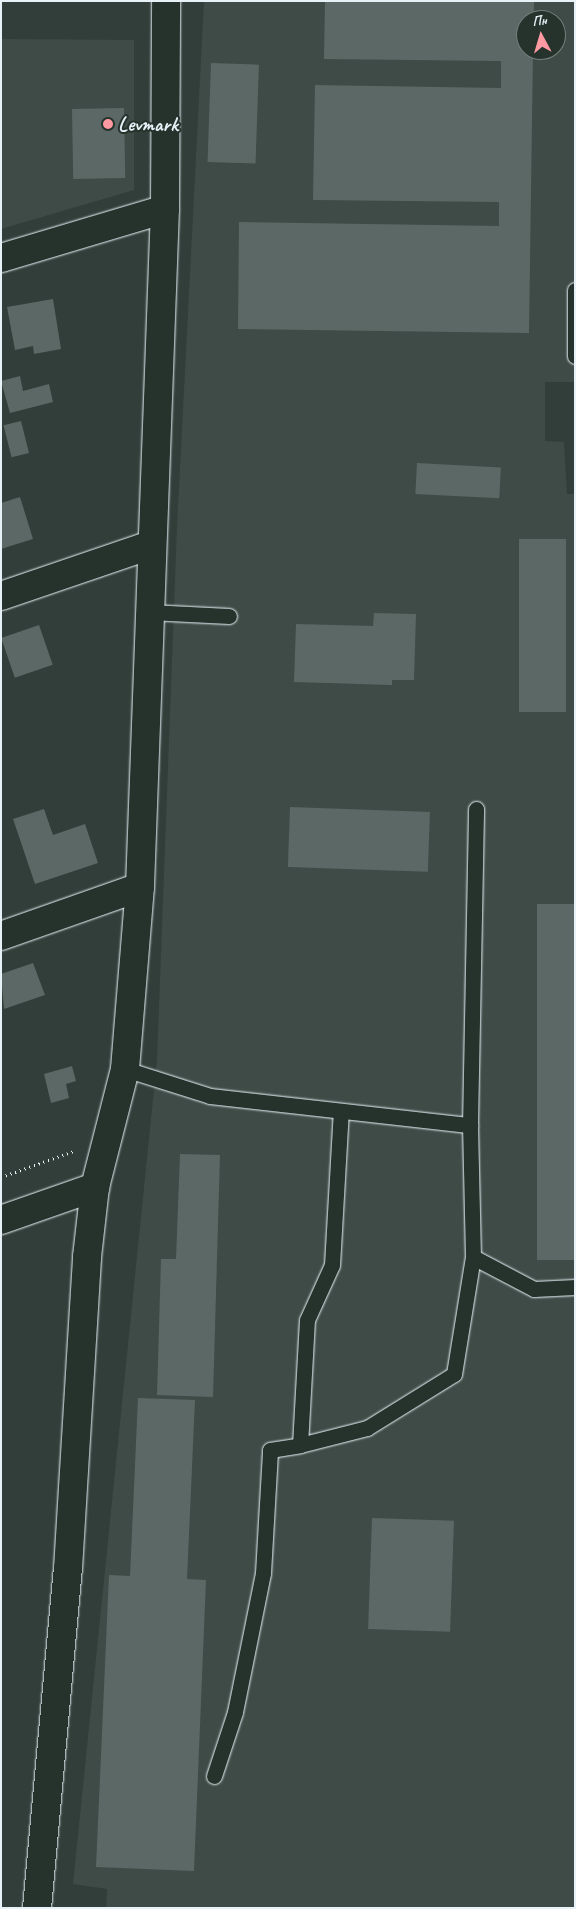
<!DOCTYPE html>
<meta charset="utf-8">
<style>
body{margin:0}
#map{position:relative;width:576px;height:1909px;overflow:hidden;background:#323e39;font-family:Caveat,sans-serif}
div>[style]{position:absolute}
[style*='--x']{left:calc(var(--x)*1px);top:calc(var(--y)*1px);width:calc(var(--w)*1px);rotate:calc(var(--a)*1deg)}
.built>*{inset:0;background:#3f4b46}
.building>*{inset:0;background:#5c6865;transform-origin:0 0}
.path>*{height:3px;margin-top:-1.5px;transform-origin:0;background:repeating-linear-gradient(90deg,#e8f1f8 0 1px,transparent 0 5px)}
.roads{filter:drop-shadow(0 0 1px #e8f1f8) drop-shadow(0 0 1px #e8f1f8)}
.lane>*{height:15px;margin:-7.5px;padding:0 7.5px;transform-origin:7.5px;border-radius:7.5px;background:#26332d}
.street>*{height:28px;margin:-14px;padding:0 14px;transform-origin:14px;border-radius:14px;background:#26332d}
.secondary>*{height:28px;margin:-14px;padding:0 14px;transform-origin:14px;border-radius:14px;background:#26332d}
.dots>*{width:14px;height:14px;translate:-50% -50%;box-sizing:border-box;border:2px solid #26332d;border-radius:50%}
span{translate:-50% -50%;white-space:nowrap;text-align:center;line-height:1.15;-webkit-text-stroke:4px #26332d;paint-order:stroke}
.poi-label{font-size:21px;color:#e8f1f8;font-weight:700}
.left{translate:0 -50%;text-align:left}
.frame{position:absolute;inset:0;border:2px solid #e8f1f8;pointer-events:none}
.north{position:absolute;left:516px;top:10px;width:50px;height:50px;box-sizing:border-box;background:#26332d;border:1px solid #747f7e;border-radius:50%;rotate:354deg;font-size:14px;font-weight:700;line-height:20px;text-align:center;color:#e8f1f8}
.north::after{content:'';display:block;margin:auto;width:18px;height:22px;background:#ff9aa2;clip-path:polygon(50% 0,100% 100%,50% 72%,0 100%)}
</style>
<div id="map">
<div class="built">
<div style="clip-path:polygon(evenodd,204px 1px,575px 1px,575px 382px,545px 382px,545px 441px,564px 442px,567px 494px,575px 494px,575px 1908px,106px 1908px,107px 1889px,73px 1884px,157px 1060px,177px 527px,204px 1px,526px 20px,556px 20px,556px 50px,526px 50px,526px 20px)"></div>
<div style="clip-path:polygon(1px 39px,134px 40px,134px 190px,1px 229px)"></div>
</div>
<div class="building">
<div style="clip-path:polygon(325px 1px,534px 1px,534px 20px,526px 20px,526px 50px,533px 50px,529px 333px,238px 329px,239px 222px,499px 226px,499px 202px,313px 200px,315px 85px,501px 88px,501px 61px,324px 59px)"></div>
<div style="left:211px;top:63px;width:48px;height:99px;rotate:2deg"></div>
<div style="left:124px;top:108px;width:70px;height:52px;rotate:89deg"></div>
<div style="clip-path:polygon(53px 299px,61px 349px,34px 354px,33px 346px,15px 350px,7px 307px)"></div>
<div style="clip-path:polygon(20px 376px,23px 391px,49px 384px,53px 402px,10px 413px,1px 381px)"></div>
<div style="left:21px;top:421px;width:33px;height:18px;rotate:76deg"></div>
<div style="left:417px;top:463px;width:84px;height:31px;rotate:3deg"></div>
<div style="clip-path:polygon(20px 497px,33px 539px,1px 549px,1px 503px)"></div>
<div style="left:519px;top:539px;width:47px;height:173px"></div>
<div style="clip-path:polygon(374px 613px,416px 614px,414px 680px,392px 680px,392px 685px,294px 682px,296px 624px,373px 626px)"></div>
<div style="left:39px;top:625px;width:42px;height:40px;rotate:71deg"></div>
<div style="left:290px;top:807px;width:140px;height:60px;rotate:2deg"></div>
<div style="clip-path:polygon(44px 809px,53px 835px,85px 824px,98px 863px,35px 884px,13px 819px)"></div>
<div style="left:537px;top:904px;width:38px;height:356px"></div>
<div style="clip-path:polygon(33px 963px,45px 995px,4px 1009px,1px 974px)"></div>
<div style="clip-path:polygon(72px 1066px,76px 1081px,66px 1084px,69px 1098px,51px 1103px,44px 1074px)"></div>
<div style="clip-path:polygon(180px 1154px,220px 1155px,213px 1397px,157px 1395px,161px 1259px,176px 1259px)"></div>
<div style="clip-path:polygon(138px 1398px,195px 1400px,187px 1579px,206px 1580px,194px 1871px,96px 1867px,109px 1575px,130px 1576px)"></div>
<div style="left:372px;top:1518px;width:82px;height:111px;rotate:2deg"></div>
</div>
<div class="path">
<div style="--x:1;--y:1177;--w:77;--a:-19.6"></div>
</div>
<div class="roads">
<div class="lane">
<div style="--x:575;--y:290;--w:66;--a:90"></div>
<div style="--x:149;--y:612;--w:80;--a:2.9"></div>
<div style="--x:125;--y:1069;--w:89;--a:17.6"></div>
<div style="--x:210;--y:1096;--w:262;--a:6.4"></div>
<div style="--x:473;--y:1257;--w:69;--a:27.7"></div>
<div style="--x:534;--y:1289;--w:41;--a:-2.8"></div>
<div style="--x:300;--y:1445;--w:69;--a:-14.2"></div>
<div style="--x:367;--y:1428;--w:102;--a:-31.8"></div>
<div style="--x:454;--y:1374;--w:119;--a:-80.8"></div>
<div style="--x:473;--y:1257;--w:132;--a:-91.3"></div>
<div style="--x:470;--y:1125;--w:316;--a:-88.9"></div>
<div style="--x:214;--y:1776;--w:67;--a:-71.8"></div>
<div style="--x:235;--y:1712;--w:142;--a:-78.6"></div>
<div style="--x:263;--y:1573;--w:123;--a:-86.7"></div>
<div style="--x:270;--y:1450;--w:30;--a:-9"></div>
<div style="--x:300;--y:1445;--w:125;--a:-86.8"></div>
<div style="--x:307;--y:1320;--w:60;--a:-65.6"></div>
<div style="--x:332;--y:1265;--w:154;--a:-86.7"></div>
</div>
<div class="street">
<div style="--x:1;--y:258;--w:171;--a:-16.6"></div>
<div style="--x:1;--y:596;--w:158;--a:-18.8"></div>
<div style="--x:1;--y:936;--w:147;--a:-19.4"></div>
<div style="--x:1;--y:1220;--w:100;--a:-19.3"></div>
</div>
<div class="secondary">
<div style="--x:37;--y:1908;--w:340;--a:-84.8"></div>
<div style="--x:68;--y:1569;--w:313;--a:-86.5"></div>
<div style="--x:87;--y:1257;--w:70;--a:-83.5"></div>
<div style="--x:95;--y:1187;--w:122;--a:-75.7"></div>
<div style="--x:125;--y:1069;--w:183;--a:-85.3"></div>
<div style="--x:140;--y:887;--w:678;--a:-87.89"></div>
<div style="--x:165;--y:209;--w:208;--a:-89.7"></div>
</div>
</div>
<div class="dots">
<div style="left:108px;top:124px;background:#ff9aa2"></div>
</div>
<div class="poi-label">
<span class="left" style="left:118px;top:124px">Levmark</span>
</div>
<div class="frame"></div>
<div class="north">Пн</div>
</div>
